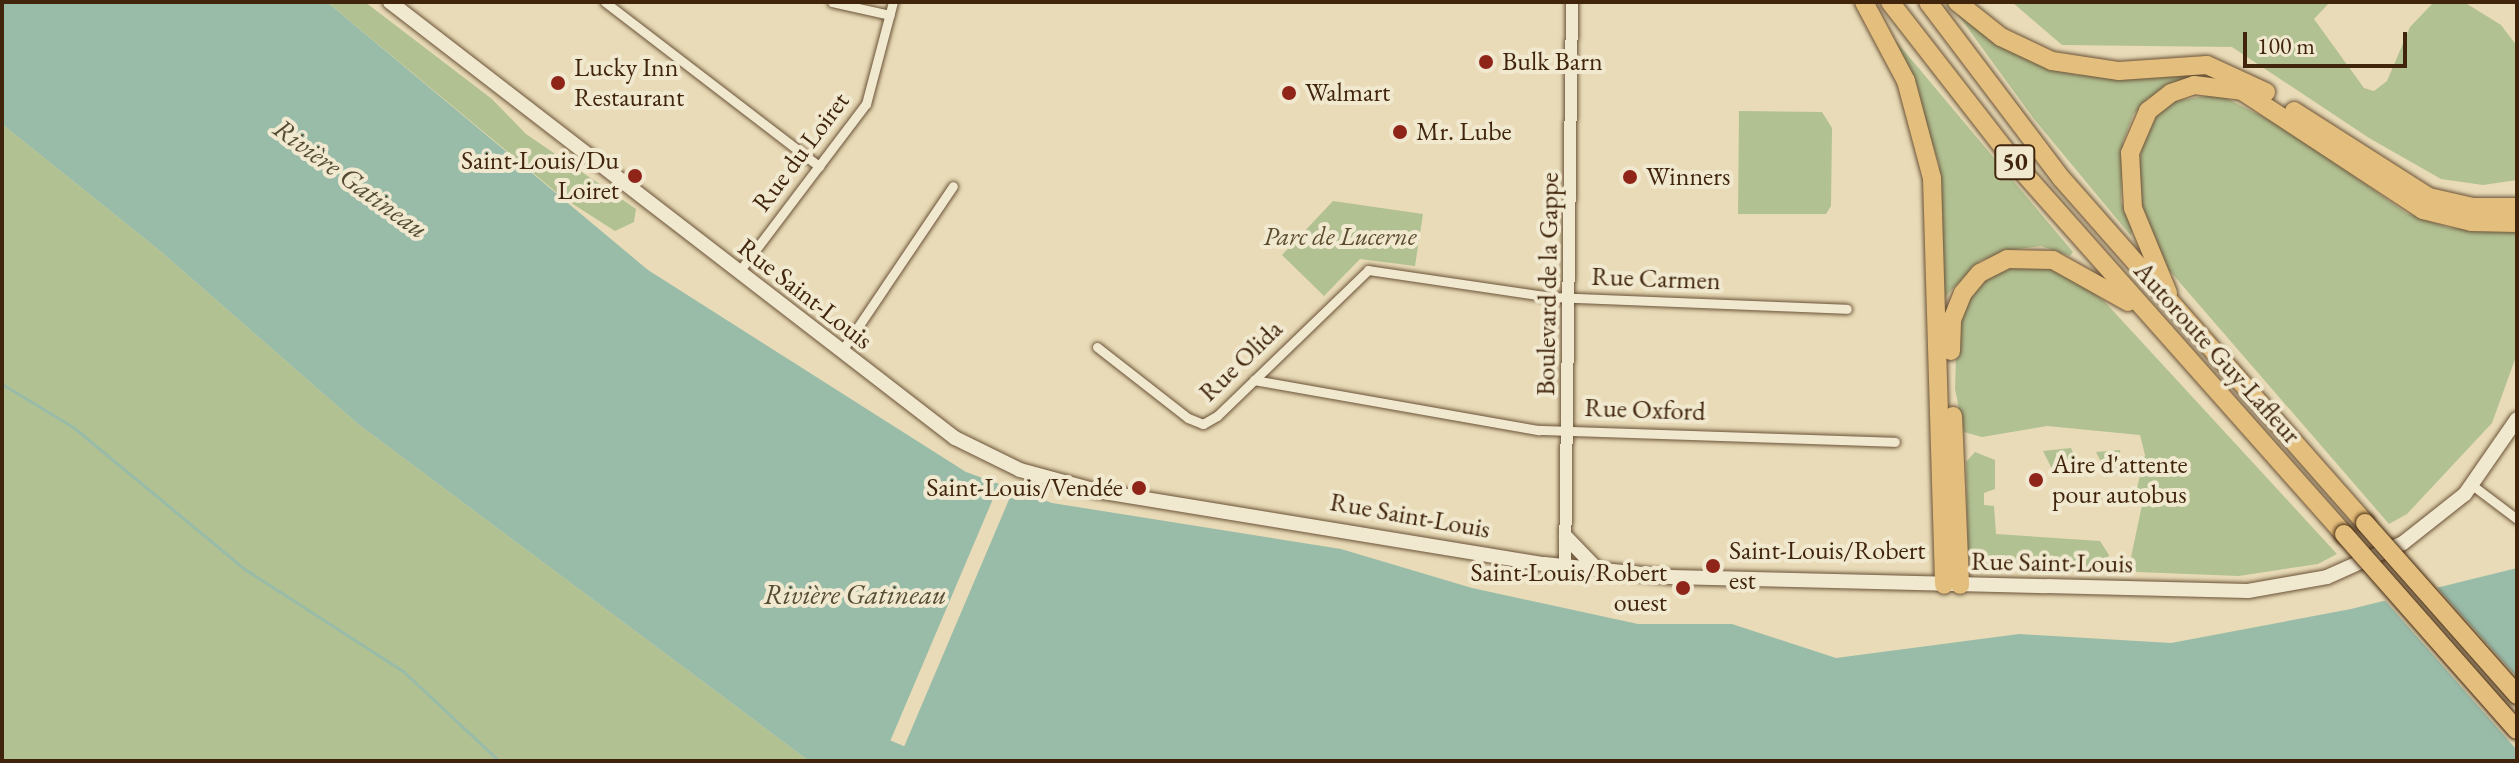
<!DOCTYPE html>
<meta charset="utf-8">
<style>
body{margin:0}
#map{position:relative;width:2519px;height:763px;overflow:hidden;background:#e9dbb7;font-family:"EB Garamond",serif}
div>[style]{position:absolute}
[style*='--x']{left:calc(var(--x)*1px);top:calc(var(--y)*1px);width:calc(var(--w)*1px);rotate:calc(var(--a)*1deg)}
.green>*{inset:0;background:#b1c192}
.water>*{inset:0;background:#99bca9}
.pier>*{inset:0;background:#e9dbb7;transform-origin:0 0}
.stream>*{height:3px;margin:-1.5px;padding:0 1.5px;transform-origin:1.5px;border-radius:1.5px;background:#99bca9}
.roads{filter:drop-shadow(0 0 2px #6a5237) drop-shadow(0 0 2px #6a5237)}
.minor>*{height:9px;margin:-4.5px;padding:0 4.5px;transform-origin:4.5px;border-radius:4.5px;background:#f1e8d0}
.tertiary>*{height:12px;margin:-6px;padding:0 6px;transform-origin:6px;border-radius:6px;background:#f1e8d0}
.secondary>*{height:14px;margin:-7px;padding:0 7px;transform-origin:7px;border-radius:7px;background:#f1e8d0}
.motorway>*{height:18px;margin:-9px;padding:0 9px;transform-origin:9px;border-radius:9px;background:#e4be7c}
.bridges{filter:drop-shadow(0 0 2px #40250c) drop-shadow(0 0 2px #40250c)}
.motorway-bridge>*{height:18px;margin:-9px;padding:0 9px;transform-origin:9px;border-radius:9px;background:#e4be7c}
.dots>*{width:22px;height:22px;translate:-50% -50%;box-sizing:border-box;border:4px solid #f1e8d0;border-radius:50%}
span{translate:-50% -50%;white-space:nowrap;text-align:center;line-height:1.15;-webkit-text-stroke:8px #f1e8d0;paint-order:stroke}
.shield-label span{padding:2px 6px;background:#f1e8d0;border:2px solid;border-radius:6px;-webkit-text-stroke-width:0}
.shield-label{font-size:24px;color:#40250c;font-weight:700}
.poi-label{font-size:26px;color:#40250c}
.left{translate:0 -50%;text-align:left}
.right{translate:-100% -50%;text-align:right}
.street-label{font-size:26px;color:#40250c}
.park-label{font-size:26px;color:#5c4c2e;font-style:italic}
.water-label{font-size:28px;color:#564b33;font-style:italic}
.frame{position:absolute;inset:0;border:4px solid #40250c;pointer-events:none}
.scale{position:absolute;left:2243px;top:32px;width:164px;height:36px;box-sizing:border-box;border:4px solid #40250c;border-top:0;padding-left:10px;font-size:24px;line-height:28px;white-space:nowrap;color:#40250c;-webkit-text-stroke:6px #f1e8d0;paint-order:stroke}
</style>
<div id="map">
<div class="green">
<div style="clip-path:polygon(327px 2px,365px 2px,492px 99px,526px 134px,636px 209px,634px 222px,615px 231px,562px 197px)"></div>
<div style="clip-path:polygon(2012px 2px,2330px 2px,2314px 19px,2364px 88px,2374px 91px,2387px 81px,2410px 27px,2434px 2px,2464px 2px,2501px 25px,2517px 46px,2517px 180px,2483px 185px,2441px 179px,2369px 138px,2232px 47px,2062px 45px)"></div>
<div style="clip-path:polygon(1956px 12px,2016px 52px,2076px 75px,2212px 69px,2233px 82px,2202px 77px,2175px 85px,2147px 99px,2133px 115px,2123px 142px,2121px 202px,2133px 226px,2131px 236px,2034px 119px)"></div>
<div style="clip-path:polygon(1895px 40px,2073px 252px,2070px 256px,2041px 246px,2009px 250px,1979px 261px,1945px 297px,1939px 163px)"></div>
<div style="clip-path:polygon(2218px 94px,2289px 130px,2406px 213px,2449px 228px,2517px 231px,2517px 354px,2492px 423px,2407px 514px,2389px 524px,2169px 270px,2146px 223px,2136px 182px,2142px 146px,2157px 115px,2175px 101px)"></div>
<div style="clip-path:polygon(1739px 111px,1822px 112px,1832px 128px,1831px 206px,1826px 214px,1738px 214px)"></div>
<div style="clip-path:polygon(2px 124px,159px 250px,358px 424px,809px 761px,2px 761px)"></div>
<div style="clip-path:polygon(1333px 201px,1423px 214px,1415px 266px,1360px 259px,1324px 296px,1282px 255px)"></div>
<div style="clip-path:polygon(2020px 263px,2067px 273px,2104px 301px,2337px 554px,2318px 564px,2239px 576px,2136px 572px,2130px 562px,2142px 505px,2137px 488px,2145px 455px,2140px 435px,2047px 426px,1982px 437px,1964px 432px,1955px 389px,1957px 324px,1967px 293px,1985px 274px)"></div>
<div style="clip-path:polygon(2071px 448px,2081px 471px,2053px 471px,2043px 451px)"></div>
<div style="clip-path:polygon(2120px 450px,2121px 475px,2108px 475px,2096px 452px)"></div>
<div style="clip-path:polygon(1975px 452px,1995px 460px,1995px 489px,1984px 493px,1984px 505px,1994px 506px,1996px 534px,2100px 541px,2109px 555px,2106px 562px,2088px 573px,1975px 568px,1968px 556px,1966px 462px)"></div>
</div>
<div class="water">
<div style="clip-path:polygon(2px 2px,327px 2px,648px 270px,966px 472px,1052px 503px,1341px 549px,1472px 588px,1638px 624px,1732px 624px,1836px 658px,2019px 634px,2171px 643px,2351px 609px,2517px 568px,2517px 761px,809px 761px,358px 424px,159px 250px,2px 124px)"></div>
</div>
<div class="pier">
<div style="left:1001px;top:480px;width:15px;height:283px;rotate:23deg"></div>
<div style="clip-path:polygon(2434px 584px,2517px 677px,2517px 750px,2382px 597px)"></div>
</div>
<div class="stream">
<div style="--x:2;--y:384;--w:83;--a:31.2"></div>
<div style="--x:73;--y:427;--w:224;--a:39.6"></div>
<div style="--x:246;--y:570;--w:188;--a:32.8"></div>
<div style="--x:404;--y:672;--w:130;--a:43.1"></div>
</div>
<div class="roads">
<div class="minor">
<div style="--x:605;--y:2;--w:270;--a:37.5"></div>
<div style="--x:832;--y:2;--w:59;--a:12.6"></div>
<div style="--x:738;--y:273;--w:212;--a:-52.9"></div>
<div style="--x:866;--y:104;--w:106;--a:-75.2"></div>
<div style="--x:1097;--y:347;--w:115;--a:38"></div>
<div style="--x:1188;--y:418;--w:16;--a:22"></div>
<div style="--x:1203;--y:424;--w:16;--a:-30"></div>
<div style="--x:1217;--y:416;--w:210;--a:-44"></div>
<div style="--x:1368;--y:270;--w:184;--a:8.4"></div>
<div style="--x:1550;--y:297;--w:297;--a:2.3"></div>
<div style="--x:841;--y:352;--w:200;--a:-56"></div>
<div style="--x:1254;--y:380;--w:289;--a:10"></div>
<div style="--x:1539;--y:430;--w:356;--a:1.9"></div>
<div style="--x:2472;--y:485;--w:56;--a:37.1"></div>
</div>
<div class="tertiary">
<div style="--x:1565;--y:566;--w:564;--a:-89.29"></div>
</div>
<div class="secondary">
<div style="--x:390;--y:2;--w:714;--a:37.66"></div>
<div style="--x:955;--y:438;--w:72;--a:26.2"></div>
<div style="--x:1020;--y:470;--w:80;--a:15.3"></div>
<div style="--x:1097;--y:491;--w:453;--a:9.3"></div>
<div style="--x:1544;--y:564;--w:128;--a:5.8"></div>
<div style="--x:1671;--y:577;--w:577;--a:1.39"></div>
<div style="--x:2248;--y:591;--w:80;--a:-10"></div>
<div style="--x:2327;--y:577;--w:83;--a:-24.1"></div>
<div style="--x:2403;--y:543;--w:79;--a:-38.3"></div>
<div style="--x:2465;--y:494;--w:91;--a:-55.3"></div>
<div style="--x:1566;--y:537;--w:45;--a:45.9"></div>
</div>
<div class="motorway">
<div style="--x:1864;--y:2;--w:89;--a:62"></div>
<div style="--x:1906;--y:81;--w:100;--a:75"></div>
<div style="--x:1932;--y:178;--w:407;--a:88.3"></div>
<div style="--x:1890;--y:2;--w:213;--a:52.1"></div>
<div style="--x:2021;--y:170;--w:487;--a:48.4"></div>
<div style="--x:1928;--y:2;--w:222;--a:52.9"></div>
<div style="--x:2062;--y:179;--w:458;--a:48.6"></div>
<div style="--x:1957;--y:2;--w:56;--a:38.5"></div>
<div style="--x:2001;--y:37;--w:56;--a:25.2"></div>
<div style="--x:2052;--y:61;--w:68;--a:8.5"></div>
<div style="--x:2119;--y:71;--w:88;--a:-3.9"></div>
<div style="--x:2207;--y:65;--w:65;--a:24.6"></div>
<div style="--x:2294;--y:111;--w:160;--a:32.5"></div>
<div style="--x:2429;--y:197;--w:45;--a:12.8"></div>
<div style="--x:2473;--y:207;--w:44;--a:0"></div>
<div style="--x:2168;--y:293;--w:92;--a:-112.4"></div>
<div style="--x:2133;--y:208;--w:55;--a:-93.1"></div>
<div style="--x:2130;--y:153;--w:46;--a:-66.8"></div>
<div style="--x:2148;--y:111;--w:29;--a:-38"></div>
<div style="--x:2171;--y:93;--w:24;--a:-19"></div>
<div style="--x:2194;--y:85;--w:48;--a:7.1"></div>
<div style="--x:2242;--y:91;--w:217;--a:33.3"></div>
<div style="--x:2423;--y:210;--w:49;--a:14"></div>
<div style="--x:2471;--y:222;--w:46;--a:1.2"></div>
<div style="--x:1951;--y:351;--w:31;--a:-88"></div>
<div style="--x:1952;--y:320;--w:29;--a:-68"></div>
<div style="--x:1963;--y:293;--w:26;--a:-50"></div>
<div style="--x:1980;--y:273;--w:30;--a:-27"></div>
<div style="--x:2007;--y:259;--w:46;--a:1.2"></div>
<div style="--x:2053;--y:260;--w:86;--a:29.2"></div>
<div style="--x:1953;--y:416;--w:169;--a:87.6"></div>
</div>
</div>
<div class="bridges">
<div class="motorway-bridge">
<div style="--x:2365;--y:523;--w:230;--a:48.5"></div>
<div style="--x:2344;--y:534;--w:261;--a:48.6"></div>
</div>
</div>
<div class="dots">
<div style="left:1486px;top:62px;background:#8f2418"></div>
<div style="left:558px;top:83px;background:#8f2418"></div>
<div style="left:1289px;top:93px;background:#8f2418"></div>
<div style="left:1400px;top:132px;background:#8f2418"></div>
<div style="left:635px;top:176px;background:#8f2418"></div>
<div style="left:1630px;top:177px;background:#8f2418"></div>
<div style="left:2036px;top:480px;background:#8f2418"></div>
<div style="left:1139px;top:488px;background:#8f2418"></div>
<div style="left:1713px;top:566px;background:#8f2418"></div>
<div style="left:1683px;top:588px;background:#8f2418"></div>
</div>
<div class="shield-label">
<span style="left:2015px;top:162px">50</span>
</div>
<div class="poi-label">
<span class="left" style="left:1502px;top:62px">Bulk Barn</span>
<span class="left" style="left:574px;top:83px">Lucky Inn<br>Restaurant</span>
<span class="left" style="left:1305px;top:93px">Walmart</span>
<span class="left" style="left:1416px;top:132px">Mr. Lube</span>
<span class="right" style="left:619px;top:176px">Saint-Louis/Du<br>Loiret</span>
<span class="left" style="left:1646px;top:177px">Winners</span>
<span class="left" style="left:2052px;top:480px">Aire d'attente<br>pour autobus</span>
<span class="right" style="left:1123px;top:488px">Saint-Louis/Vendée</span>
<span class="left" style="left:1729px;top:566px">Saint-Louis/Robert<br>est</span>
<span class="right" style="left:1667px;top:588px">Saint-Louis/Robert<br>ouest</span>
</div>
<div class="street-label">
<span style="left:801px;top:152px;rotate:-53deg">Rue du Loiret</span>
<span style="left:1656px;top:279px;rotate:2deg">Rue Carmen</span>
<span style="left:1548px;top:284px;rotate:-89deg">Boulevard de la Gappe</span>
<span style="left:805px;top:294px;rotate:38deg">Rue Saint-Louis</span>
<span style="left:2217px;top:353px;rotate:48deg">Autoroute Guy-Lafleur</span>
<span style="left:1241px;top:361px;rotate:-44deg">Rue Olida</span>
<span style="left:1645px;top:410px;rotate:2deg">Rue Oxford</span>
<span style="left:1410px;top:516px;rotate:10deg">Rue Saint-Louis</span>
<span style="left:2052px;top:563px;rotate:1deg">Rue Saint-Louis</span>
</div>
<div class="park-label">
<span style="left:1340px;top:237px">Parc de Lucerne</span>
</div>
<div class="water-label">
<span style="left:351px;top:178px;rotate:36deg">Rivière Gatineau</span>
<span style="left:855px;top:594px">Rivière Gatineau</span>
</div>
<div class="frame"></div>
<div class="scale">100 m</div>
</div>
